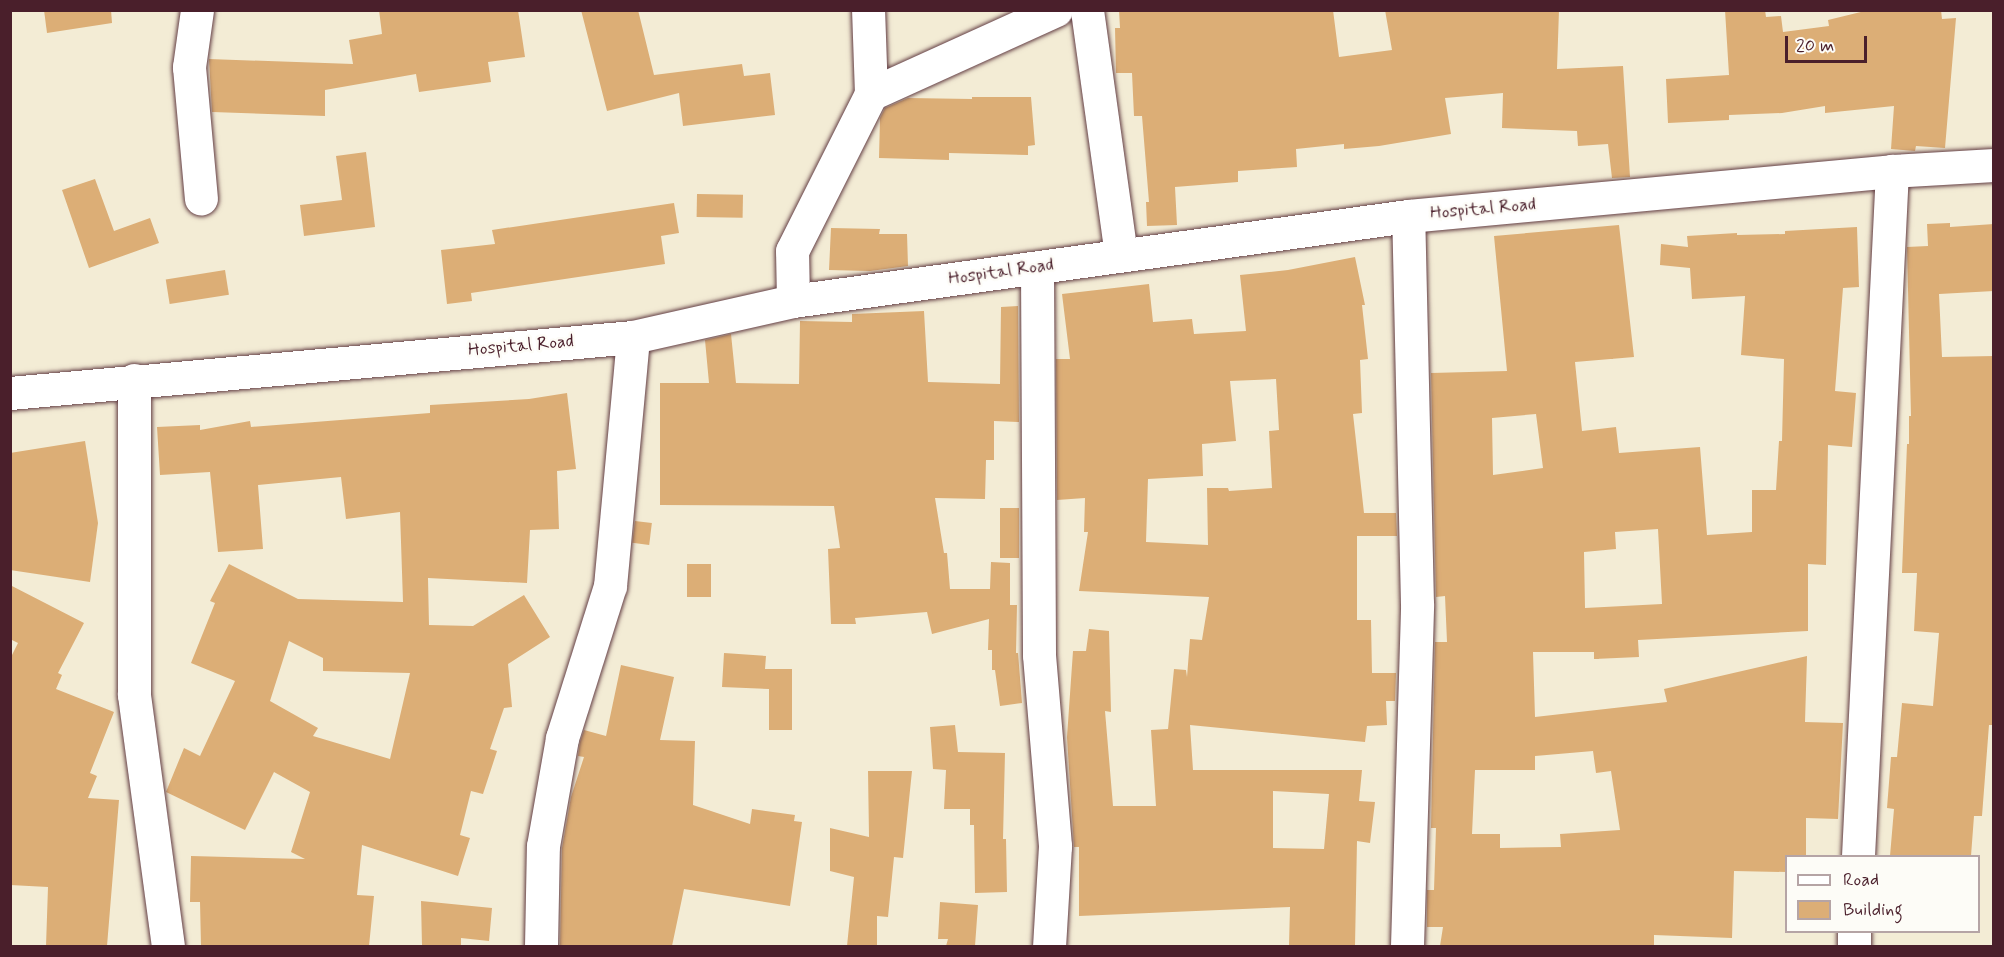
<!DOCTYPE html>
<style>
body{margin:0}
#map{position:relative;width:2004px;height:957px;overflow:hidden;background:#f3ecd5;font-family:Mynerve,sans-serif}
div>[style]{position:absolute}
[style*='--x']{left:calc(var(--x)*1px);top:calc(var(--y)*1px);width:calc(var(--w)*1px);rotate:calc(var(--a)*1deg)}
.building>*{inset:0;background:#dcae76;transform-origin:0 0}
.roads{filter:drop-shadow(0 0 2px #633e44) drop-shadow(0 0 2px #633e44)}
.minor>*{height:33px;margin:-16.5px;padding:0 16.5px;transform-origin:16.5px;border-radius:16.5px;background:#fff}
span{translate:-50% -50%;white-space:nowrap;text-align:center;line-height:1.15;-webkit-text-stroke:5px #fdfcf7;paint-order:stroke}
.street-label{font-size:18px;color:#4a1f2b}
.frame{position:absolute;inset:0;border:12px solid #4a1f2b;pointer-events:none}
.legend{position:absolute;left:1785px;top:855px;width:195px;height:78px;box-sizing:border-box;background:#fdfcf7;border:2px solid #b5a4a5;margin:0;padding:8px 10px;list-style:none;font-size:18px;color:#4a1f2b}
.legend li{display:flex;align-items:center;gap:12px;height:30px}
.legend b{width:30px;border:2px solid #b5a4a5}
.scale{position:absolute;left:1785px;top:36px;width:82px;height:27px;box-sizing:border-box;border:3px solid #4a1f2b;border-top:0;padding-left:8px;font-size:18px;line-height:21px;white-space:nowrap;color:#4a1f2b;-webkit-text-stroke:4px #fdfcf7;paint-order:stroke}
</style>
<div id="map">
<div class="building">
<div style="clip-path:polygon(44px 10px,111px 10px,112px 23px,47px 33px)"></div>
<div style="clip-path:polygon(379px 10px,518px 10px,525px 57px,488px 62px,491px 82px,419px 92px,416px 74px,325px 90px,325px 116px,212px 112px,209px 59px,353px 64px,349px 40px,382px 34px)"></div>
<div style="clip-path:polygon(581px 10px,638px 10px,654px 75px,742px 64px,744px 76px,770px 73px,775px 115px,683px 126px,679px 93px,607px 111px)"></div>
<div style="clip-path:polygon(1119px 10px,1333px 10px,1339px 57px,1392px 50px,1385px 10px,1559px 10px,1557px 69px,1623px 66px,1630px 177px,1612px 178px,1608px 144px,1578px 146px,1577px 131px,1502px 128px,1503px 93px,1445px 98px,1451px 134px,1379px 146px,1344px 149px,1344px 144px,1296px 149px,1297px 167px,1238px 171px,1238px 182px,1175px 187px,1177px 225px,1147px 226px,1146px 202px,1149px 202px,1142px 116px,1134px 116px,1132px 73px,1116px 73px,1115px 28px,1120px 28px)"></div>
<div style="clip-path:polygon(1725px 10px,1765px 10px,1766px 17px,1781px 16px,1783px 32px,1829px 26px,1828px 20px,1869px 10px,1941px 10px,1942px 19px,1956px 18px,1945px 148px,1916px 146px,1915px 151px,1891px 149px,1894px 106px,1825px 113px,1825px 106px,1782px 113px,1729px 115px,1729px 120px,1668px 123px,1666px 79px,1729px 75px)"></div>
<div style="clip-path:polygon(972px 97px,1031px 97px,1035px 145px,1028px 146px,1028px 155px,949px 153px,949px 160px,879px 158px,880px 118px,885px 108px,908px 98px,972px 99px)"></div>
<div style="clip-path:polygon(366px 152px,375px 227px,304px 236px,300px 205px,342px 200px,336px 156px)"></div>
<div style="clip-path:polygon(95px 179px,114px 231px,150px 218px,159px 243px,89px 268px,62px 190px)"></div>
<div style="left:697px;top:194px;width:46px;height:23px;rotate:1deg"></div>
<div style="clip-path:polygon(674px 203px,679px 233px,661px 236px,665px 264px,471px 293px,472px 301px,447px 304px,441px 250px,495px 244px,492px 230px)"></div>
<div style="clip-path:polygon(1950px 223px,1950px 227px,1994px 224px,1994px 291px,1939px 294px,1942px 357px,1994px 356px,1994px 725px,1989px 725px,1982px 816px,1974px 816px,1971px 856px,1890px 856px,1894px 809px,1887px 808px,1891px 757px,1897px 757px,1902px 703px,1933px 706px,1939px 633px,1914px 631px,1917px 573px,1902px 573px,1907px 444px,1909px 444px,1909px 416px,1911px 416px,1907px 247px,1928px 246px,1927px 224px)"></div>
<div style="clip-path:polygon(evenodd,1619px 225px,1634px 357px,1575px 362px,1582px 431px,1616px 427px,1619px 453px,1700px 447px,1707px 535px,1752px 532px,1752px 490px,1776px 490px,1779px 441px,1782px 441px,1784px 359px,1741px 355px,1745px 296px,1692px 299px,1690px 268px,1660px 265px,1661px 244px,1688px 247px,1687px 236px,1737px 233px,1737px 235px,1785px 234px,1785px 231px,1857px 227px,1859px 287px,1843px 288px,1835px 391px,1856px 393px,1852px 447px,1828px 445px,1826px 565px,1808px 564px,1808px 631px,1638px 640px,1639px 657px,1594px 659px,1594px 652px,1533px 652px,1535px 717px,1667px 702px,1664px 689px,1807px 656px,1805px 722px,1843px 723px,1838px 819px,1806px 818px,1806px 856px,1786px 856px,1786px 872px,1734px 871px,1732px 938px,1654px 935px,1654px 945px,1646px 946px,1440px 946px,1443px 927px,1427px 927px,1427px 890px,1434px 890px,1436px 828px,1431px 828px,1435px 642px,1447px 642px,1445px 596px,1436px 597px,1431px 373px,1507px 371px,1494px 236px,1619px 225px,1536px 414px,1543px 468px,1493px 475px,1492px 418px,1536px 414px,1619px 225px,1658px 529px,1662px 604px,1585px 608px,1584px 552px,1616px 549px,1615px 532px,1658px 529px,1619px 225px,1593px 751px,1596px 773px,1611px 771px,1620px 830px,1560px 834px,1561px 847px,1500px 848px,1500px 834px,1472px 834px,1475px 770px,1535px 770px,1535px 756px,1593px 751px)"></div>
<div style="clip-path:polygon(831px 228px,880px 229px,879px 234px,907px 234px,908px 266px,870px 271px,829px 270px)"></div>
<div style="clip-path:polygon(evenodd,1355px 257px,1365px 305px,1362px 305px,1368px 359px,1360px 360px,1362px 413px,1353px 414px,1364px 513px,1396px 513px,1397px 536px,1357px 536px,1357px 620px,1371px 620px,1372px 673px,1396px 673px,1395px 701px,1386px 701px,1387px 725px,1367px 726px,1365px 742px,1190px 725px,1193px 770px,1362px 770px,1359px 801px,1375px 802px,1370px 843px,1357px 841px,1355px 946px,1289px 946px,1290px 907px,1079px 916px,1079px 847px,1074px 847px,1067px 737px,1073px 651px,1086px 651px,1089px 629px,1109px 631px,1111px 712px,1105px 711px,1113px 806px,1156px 806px,1151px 730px,1168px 729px,1174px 669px,1186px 670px,1187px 677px,1190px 639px,1202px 640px,1209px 597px,1079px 591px,1088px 532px,1084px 532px,1085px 498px,1057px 500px,1056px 359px,1070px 359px,1062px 294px,1149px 284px,1153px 322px,1192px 319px,1194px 334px,1246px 331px,1240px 275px,1288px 270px,1355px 257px,1276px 379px,1279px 430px,1269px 431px,1272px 488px,1229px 491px,1228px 488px,1207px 488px,1208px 545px,1146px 542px,1148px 479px,1203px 476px,1202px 444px,1236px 441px,1230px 381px,1276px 379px,1355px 257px,1273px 791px,1329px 794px,1324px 849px,1273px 848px,1273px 791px)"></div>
<div style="left:225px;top:270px;width:25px;height:60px;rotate:81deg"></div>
<div style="clip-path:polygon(1018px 306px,1019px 422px,994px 421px,994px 460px,986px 460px,985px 499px,935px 498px,944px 553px,947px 553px,950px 589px,990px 589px,991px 562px,1010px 563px,1010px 605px,1017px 605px,1016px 653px,1018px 653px,1022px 703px,1000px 706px,995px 670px,992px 670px,992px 650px,988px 650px,989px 619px,932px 634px,927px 612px,855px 618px,856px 624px,831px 624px,828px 549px,840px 548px,834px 506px,660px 505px,660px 383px,709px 383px,705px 340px,731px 334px,736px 383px,799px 384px,800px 321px,852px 322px,852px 314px,924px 311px,928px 382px,1000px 384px,1001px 307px)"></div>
<div style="clip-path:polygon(evenodd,567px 393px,576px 469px,557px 471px,559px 529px,530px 530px,527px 583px,428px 578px,429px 625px,473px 626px,524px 595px,550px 637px,508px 664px,512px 707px,504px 708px,490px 749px,497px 751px,483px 794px,471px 791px,460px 835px,470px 838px,458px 876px,362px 845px,357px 895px,374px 896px,369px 946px,201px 946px,200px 902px,190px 902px,191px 856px,305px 859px,291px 852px,310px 792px,274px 772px,245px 830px,166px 792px,184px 748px,200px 756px,235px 681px,191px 663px,215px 603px,210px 601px,229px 564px,298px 599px,403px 602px,400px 512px,346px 519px,341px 477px,258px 485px,263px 549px,218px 552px,210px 472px,160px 475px,157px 427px,200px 425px,200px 430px,250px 421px,251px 427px,430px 413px,430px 405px,529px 399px,567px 393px,289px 641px,323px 658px,323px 671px,410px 673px,390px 759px,313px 736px,318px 728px,270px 701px,289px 641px)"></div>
<div style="clip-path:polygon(85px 441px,98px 523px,90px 582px,10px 570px,10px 453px)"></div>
<div style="left:1000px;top:508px;width:19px;height:50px"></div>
<div style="left:635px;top:521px;width:17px;height:22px;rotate:7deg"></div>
<div style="left:687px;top:564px;width:24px;height:33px"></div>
<div style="clip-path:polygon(10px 585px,84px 623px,58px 673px,62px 675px,56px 689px,114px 712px,90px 773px,97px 776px,88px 798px,119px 800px,107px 946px,46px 946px,48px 887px,10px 885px,10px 659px,18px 643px,10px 639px)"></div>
<div style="clip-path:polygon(724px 653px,766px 656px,765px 669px,792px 669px,792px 730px,769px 730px,769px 689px,722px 687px)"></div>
<div style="clip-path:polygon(621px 665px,674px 677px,660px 740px,695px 741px,693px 805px,750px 824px,752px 809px,795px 815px,794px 821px,802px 822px,790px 906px,684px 889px,672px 946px,560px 946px,562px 848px,571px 797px,584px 757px,578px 756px,580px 742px,584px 730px,606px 736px)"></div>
<div style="clip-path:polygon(955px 725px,958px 752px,1005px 753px,1003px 839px,1006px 839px,1007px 892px,975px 893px,974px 825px,970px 825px,970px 809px,944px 809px,946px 770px,933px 769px,930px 727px)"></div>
<div style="clip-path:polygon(868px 771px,912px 771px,903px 858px,894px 857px,888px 917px,877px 916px,877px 946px,847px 946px,854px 877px,830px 871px,830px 828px,869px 837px)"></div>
<div style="clip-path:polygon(421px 901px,492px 908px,489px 941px,461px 938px,461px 946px,422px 946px)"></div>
<div style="clip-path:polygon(940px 902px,978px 905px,975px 946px,946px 946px,948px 939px,938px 939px)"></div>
</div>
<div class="roads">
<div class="minor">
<div style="--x:197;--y:10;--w:58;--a:98"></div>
<div style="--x:189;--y:67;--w:132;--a:84.8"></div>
<div style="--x:1087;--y:10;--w:246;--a:82.1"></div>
<div style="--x:871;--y:94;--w:203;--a:-24.4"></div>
<div style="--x:1037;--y:268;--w:387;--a:89.7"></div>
<div style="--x:1039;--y:655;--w:192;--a:85.2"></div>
<div style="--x:1055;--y:846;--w:100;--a:93.4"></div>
<div style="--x:793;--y:301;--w:50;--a:-91.1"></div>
<div style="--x:792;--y:251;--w:176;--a:-63.3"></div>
<div style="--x:871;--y:94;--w:84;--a:-92"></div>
<div style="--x:134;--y:380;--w:315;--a:90"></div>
<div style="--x:134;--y:695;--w:253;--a:82.3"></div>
<div style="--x:10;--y:393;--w:626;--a:-5.14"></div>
<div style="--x:633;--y:337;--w:164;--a:-12.7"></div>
<div style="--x:793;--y:301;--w:621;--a:-7.87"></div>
<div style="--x:1408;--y:216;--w:486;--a:-5.3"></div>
<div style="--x:1892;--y:171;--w:102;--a:-3.4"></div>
<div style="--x:1858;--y:856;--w:686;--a:-87.16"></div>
<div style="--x:541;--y:946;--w:100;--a:-88.9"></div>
<div style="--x:543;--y:846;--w:110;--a:-80"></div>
<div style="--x:562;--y:738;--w:159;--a:-72.5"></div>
<div style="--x:610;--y:586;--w:250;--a:-84.7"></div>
<div style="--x:1407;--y:946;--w:342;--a:-88.3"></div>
<div style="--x:1417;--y:604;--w:388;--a:-91.3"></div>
<div style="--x:1854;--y:946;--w:14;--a:-90"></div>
</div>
</div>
<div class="street-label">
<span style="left:1483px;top:209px;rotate:-5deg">Hospital Road</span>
<span style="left:1001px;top:272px;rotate:-8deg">Hospital Road</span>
<span style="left:521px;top:346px;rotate:-5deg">Hospital Road</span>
</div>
<div class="frame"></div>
<ul class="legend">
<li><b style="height:8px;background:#fff"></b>Road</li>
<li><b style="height:16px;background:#dcae76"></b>Building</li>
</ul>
<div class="scale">20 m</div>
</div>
